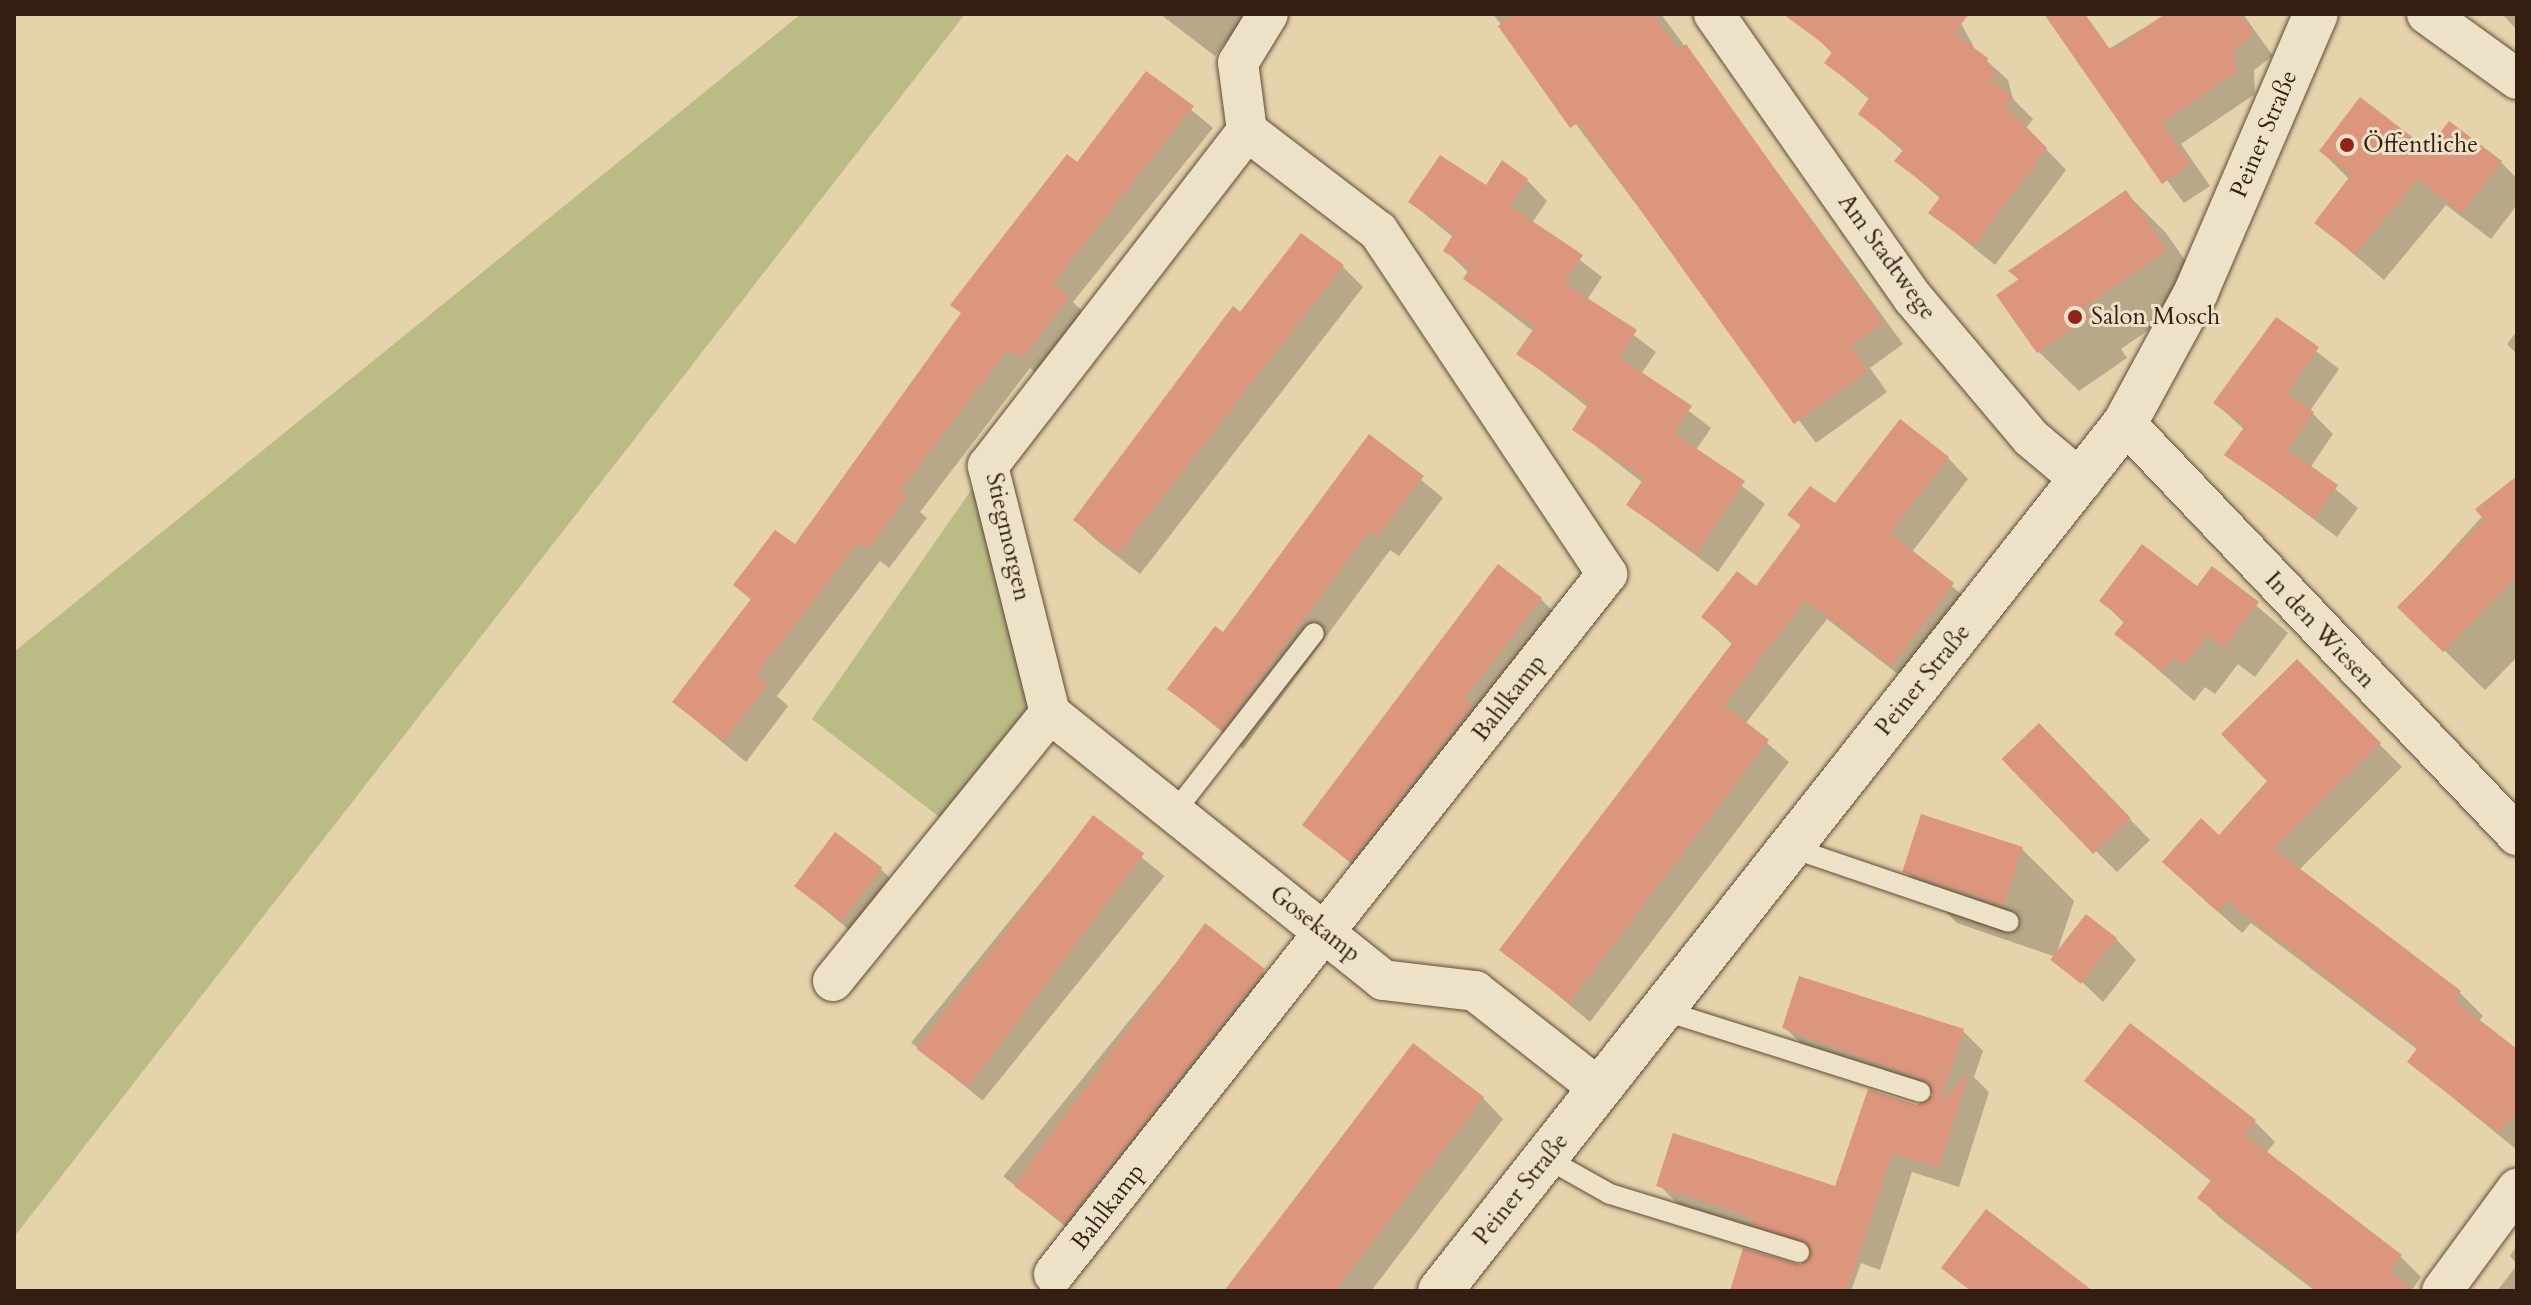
<!DOCTYPE html>
<meta charset="utf-8">
<style>
body{margin:0}
#map{position:relative;width:2531px;height:1305px;overflow:hidden;background:#e4d3ab;font-family:Cardo,serif}
div>[style]{position:absolute}
[style*='--x']{left:calc(var(--x)*1px);top:calc(var(--y)*1px);width:calc(var(--w)*1px);rotate:calc(var(--a)*1deg)}
.green>*{inset:0;background:#babb85}
.shadow>*{inset:0;background:#0003;transform-origin:0 0}
.building>*{inset:0;background:#dc967d;transform-origin:0 0}
.roads{filter:drop-shadow(0 0 2px #5f4b38) drop-shadow(0 0 2px #5f4b38)}
.service>*{height:20px;margin:-10px;padding:0 10px;transform-origin:10px;border-radius:10px;background:#ede2c8}
.minor>*{height:40px;margin:-20px;padding:0 20px;transform-origin:20px;border-radius:20px;background:#ede2c8}
.secondary>*{height:44px;margin:-22px;padding:0 22px;transform-origin:22px;border-radius:22px;background:#ede2c8}
.dots>*{width:22px;height:22px;translate:-50% -50%;box-sizing:border-box;border:4px solid #ede2c8;border-radius:50%}
span{translate:-50% -50%;white-space:nowrap;text-align:center;line-height:1.15;-webkit-text-stroke:6px #ede2c8;paint-order:stroke}
.street-label{font-size:24px;color:#331e11}
.poi-label{font-size:24px;color:#331e11}
.left{translate:0 -50%;text-align:left}
.frame{position:absolute;inset:0;border:16px solid #331e11;pointer-events:none}
</style>
<div id="map">
<div class="green">
<div style="clip-path:polygon(801px 14px,965px 14px,14px 1237px,14px 652px)"></div>
<div style="clip-path:polygon(988px 466px,1050px 713px,955px 829px,812px 719px)"></div>
</div>
<div class="shadow">
<div style="clip-path:polygon(1160px 14px,1248px 14px,1215px 56px)"></div>
<div style="clip-path:polygon(1493px 14px,1661px 14px,1903px 344px,1870px 368px,1887px 392px,1816px 443px)"></div>
<div style="clip-path:polygon(1792px 14px,1956px 14px,1976px 51px,2008px 80px,2013px 99px,2033px 119px,2026px 128px,2066px 170px,1995px 265px,1930px 212px,1941px 199px,1897px 161px,1904px 152px,1861px 114px,1871px 101px,1827px 63px,1833px 54px)"></div>
<div style="clip-path:polygon(2167px 14px,2243px 14px,2273px 56px,2254px 70px,2255px 94px,2181px 144px,2210px 186px,2184px 203px,2082px 65px)"></div>
<div style="clip-path:polygon(2502px 14px,2517px 14px,2517px 29px,2516px 29px)"></div>
<div style="clip-path:polygon(1147px 73px,1213px 128px,1073px 302px,1089px 318px,1043px 378px,1030px 368px,920px 512px,927px 518px,889px 568px,880px 561px,777px 696px,788px 706px,746px 762px,674px 702px,752px 601px,736px 585px,795px 547px)"></div>
<div style="clip-path:polygon(2321px 151px,2428px 151px,2501px 162px,2517px 179px,2517px 205px,2491px 239px,2446px 205px,2384px 280px,2317px 223px,2350px 180px)"></div>
<div style="clip-path:polygon(1527px 180px,1547px 201px,1532px 223px,1602px 277px,1587px 300px,1656px 352px,1641px 374px,1711px 428px,1696px 450px,1765px 504px,1718px 572px,1628px 505px,1643px 483px,1574px 429px,1589px 408px,1519px 354px,1534px 332px,1465px 279px,1469px 273px,1445px 250px,1454px 238px,1410px 202px)"></div>
<div style="clip-path:polygon(2126px 193px,2166px 233px,2206px 290px,2121px 349px,2127px 358px,2079px 391px,2039px 352px,2020px 281px,2011px 272px)"></div>
<div style="clip-path:polygon(1342px 266px,1363px 287px,1140px 574px,1096px 540px,1075px 520px,1241px 314px)"></div>
<div style="clip-path:polygon(2276px 320px,2339px 369px,2310px 411px,2333px 434px,2310px 468px,2358px 508px,2337px 537px,2227px 454px,2245px 430px,2215px 403px)"></div>
<div style="clip-path:polygon(2517px 331px,2517px 354px,2507px 344px)"></div>
<div style="clip-path:polygon(1369px 437px,1443px 498px,1399px 556px,1390px 550px,1243px 749px,1170px 689px,1223px 635px)"></div>
<div style="clip-path:polygon(1948px 458px,1968px 479px,1912px 552px,1974px 605px,1912px 685px,1827px 619px,1745px 724px,1789px 762px,1590px 1022px,1502px 949px,1733px 645px,1703px 617px,1756px 588px,1802px 527px,1790px 515px,1836px 505px)"></div>
<div style="clip-path:polygon(2517px 478px,2517px 657px,2485px 690px,2400px 607px)"></div>
<div style="clip-path:polygon(2213px 568px,2288px 633px,2255px 677px,2238px 664px,2215px 694px,2205px 687px,2194px 701px,2117px 634px,2125px 624px,2101px 600px,2198px 589px)"></div>
<div style="clip-path:polygon(1541px 599px,1561px 620px,1372px 881px,1304px 824px)"></div>
<div style="clip-path:polygon(2297px 661px,2402px 767px,2299px 870px,2459px 992px,2483px 1016px,2478px 1022px,2517px 1051px,2517px 1150px,2409px 1062px,2418px 1050px,2251px 923px,2242px 933px,2188px 885px,2270px 781px)"></div>
<div style="clip-path:polygon(2059px 746px,2150px 840px,2117px 872px,2005px 760px)"></div>
<div style="left:1093px;top:818px;width:92px;height:289px;rotate:39deg"></div>
<div style="clip-path:polygon(2022px 849px,2074px 901px,2056px 955px,2116px 939px,2136px 960px,2103px 1002px,2056px 957px,1957px 923px,1905px 871px)"></div>
<div style="clip-path:polygon(881px 869px,901px 890px,862px 941px,797px 886px)"></div>
<div style="left:1206px;top:926px;width:102px;height:322px;rotate:39deg"></div>
<div style="clip-path:polygon(2130px 1026px,2255px 1122px,2275px 1142px,2266px 1153px,2401px 1257px,2421px 1277px,2411px 1291px,2315px 1291px,2220px 1218px,2200px 1198px,2212px 1182px,2087px 1081px)"></div>
<div style="clip-path:polygon(1785px 1028px,1963px 1031px,1983px 1051px,1974px 1077px,1989px 1092px,1959px 1187px,1912px 1172px,1880px 1270px,1861px 1263px,1851px 1291px,1732px 1291px,1810px 1263px,1679px 1205px,1659px 1185px,1836px 1188px,1916px 1106px,1931px 1103px,1933px 1094px,1805px 1047px)"></div>
<div style="clip-path:polygon(1483px 1098px,1503px 1119px,1371px 1291px,1226px 1291px)"></div>
<div style="clip-path:polygon(2517px 1245px,2517px 1264px,2510px 1256px)"></div>
<div style="clip-path:polygon(2517px 1265px,2517px 1291px,2497px 1291px)"></div>
</div>
<div class="building">
<div style="clip-path:polygon(1515px 14px,1653px 14px,1679px 50px,1686px 44px,1884px 322px,1851px 346px,1868px 371px,1794px 424px,1578px 123px,1570px 128px,1498px 26px)"></div>
<div style="clip-path:polygon(1783px 14px,1969px 14px,1954px 33px,1989px 59px,1984px 62px,1997px 72px,1991px 80px,2013px 97px,2006px 106px,2047px 148px,1974px 246px,1928px 213px,1941px 196px,1894px 161px,1904px 149px,1858px 114px,1870px 97px,1824px 63px,1833px 51px)"></div>
<div style="clip-path:polygon(2044px 14px,2085px 14px,2111px 51px,2165px 14px,2240px 14px,2254px 34px,2235px 49px,2236px 72px,2162px 123px,2190px 164px,2162px 184px)"></div>
<div style="clip-path:polygon(1146px 71px,1194px 106px,1053px 283px,1070px 296px,1022px 359px,1008px 349px,900px 491px,908px 496px,868px 549px,859px 542px,756px 675px,768px 684px,724px 742px,672px 702px,751px 599px,733px 585px,775px 530px,795px 544px,961px 313px,950px 305px,1067px 154px,1077px 162px)"></div>
<div style="clip-path:polygon(2360px 97px,2428px 149px,2449px 121px,2502px 161px,2462px 213px,2418px 179px,2355px 254px,2314px 223px,2351px 175px,2319px 151px)"></div>
<div style="clip-path:polygon(1440px 155px,1486px 185px,1502px 160px,1528px 179px,1510px 206px,1583px 255px,1564px 283px,1637px 330px,1619px 357px,1692px 406px,1673px 433px,1745px 481px,1697px 553px,1626px 505px,1644px 478px,1572px 430px,1589px 403px,1516px 354px,1535px 327px,1463px 279px,1481px 251px,1468px 267px,1443px 251px,1454px 233px,1408px 202px)"></div>
<div style="clip-path:polygon(2126px 190px,2167px 250px,2083px 308px,2089px 317px,2037px 353px,1996px 295px,2019px 279px,2008px 271px)"></div>
<div style="clip-path:polygon(1301px 233px,1344px 265px,1118px 554px,1073px 520px,1233px 306px,1240px 312px)"></div>
<div style="clip-path:polygon(2276px 317px,2319px 347px,2287px 394px,2314px 412px,2288px 450px,2338px 485px,2315px 518px,2224px 455px,2245px 426px,2213px 403px)"></div>
<div style="clip-path:polygon(1900px 419px,1949px 457px,1890px 533px,1954px 583px,1891px 666px,1806px 600px,1724px 705px,1769px 740px,1569px 1003px,1499px 950px,1733px 642px,1701px 617px,1737px 571px,1756px 586px,1801px 525px,1787px 515px,1810px 486px,1835px 503px)"></div>
<div style="clip-path:polygon(1369px 434px,1424px 476px,1377px 537px,1369px 531px,1222px 730px,1167px 689px,1215px 626px,1223px 632px)"></div>
<div style="clip-path:polygon(2517px 476px,2517px 576px,2443px 652px,2397px 607px,2484px 520px,2475px 509px)"></div>
<div style="clip-path:polygon(2142px 544px,2197px 586px,2212px 566px,2259px 602px,2224px 648px,2207px 636px,2184px 666px,2174px 658px,2163px 672px,2114px 634px,2125px 621px,2099px 601px)"></div>
<div style="clip-path:polygon(1498px 564px,1542px 598px,1465px 698px,1473px 705px,1350px 862px,1302px 825px)"></div>
<div style="clip-path:polygon(2297px 659px,2381px 743px,2274px 849px,2461px 991px,2454px 1000px,2517px 1049px,2517px 1110px,2499px 1133px,2407px 1062px,2418px 1047px,2227px 901px,2218px 912px,2162px 862px,2201px 818px,2219px 835px,2267px 781px,2221px 734px)"></div>
<div style="left:2039px;top:723px;width:132px;height:52px;rotate:46deg"></div>
<div style="left:1921px;top:814px;width:107px;height:61px;rotate:18deg"></div>
<div style="left:1093px;top:815px;width:64px;height:293px;rotate:37deg"></div>
<div style="left:835px;top:832px;width:59px;height:68px;rotate:37deg"></div>
<div style="left:2086px;top:914px;width:39px;height:58px;rotate:38deg"></div>
<div style="clip-path:polygon(1205px 923px,1265px 969px,1064px 1224px,1014px 1186px)"></div>
<div style="clip-path:polygon(1799px 976px,1964px 1029px,1940px 1103px,1970px 1070px,1939px 1168px,1892px 1153px,1847px 1291px,1730px 1291px,1743px 1248px,1801px 1265px,1811px 1248px,1751px 1224px,1753px 1217px,1656px 1186px,1673px 1133px,1835px 1186px,1868px 1089px,1917px 1105px,1933px 1095px,1924px 1080px,1782px 1028px)"></div>
<div style="clip-path:polygon(2130px 1023px,2256px 1120px,2245px 1135px,2402px 1255px,2390px 1271px,2415px 1291px,2319px 1291px,2197px 1198px,2212px 1179px,2084px 1081px)"></div>
<div style="clip-path:polygon(1413px 1043px,1484px 1097px,1357px 1262px,1335px 1291px,1224px 1291px)"></div>
<div style="clip-path:polygon(1986px 1209px,2016px 1232px,2093px 1291px,1971px 1291px,1941px 1268px)"></div>
</div>
<div class="roads">
<div class="service">
<div style="--x:1173;--y:814;--w:229;--a:-52.1"></div>
<div style="--x:1789;--y:847;--w:232;--a:18.8"></div>
<div style="--x:1662;--y:1010;--w:271;--a:17.6"></div>
<div style="--x:1546;--y:1158;--w:73;--a:29.4"></div>
<div style="--x:1610;--y:1194;--w:198;--a:17.1"></div>
</div>
<div class="minor">
<div style="--x:1714;--y:14;--w:347;--a:55"></div>
<div style="--x:1913;--y:298;--w:183;--a:49.9"></div>
<div style="--x:2031;--y:438;--w:67;--a:40.1"></div>
<div style="--x:2427;--y:14;--w:111;--a:35.8"></div>
<div style="--x:2125;--y:423;--w:569;--a:46.42"></div>
<div style="--x:1050;--y:713;--w:427;--a:38.7"></div>
<div style="--x:1383;--y:980;--w:93;--a:6.8"></div>
<div style="--x:1475;--y:991;--w:159;--a:38.1"></div>
<div style="--x:833;--y:981;--w:345;--a:-51"></div>
<div style="--x:1050;--y:713;--w:255;--a:-104.1"></div>
<div style="--x:988;--y:466;--w:423;--a:-52.3"></div>
<div style="--x:1247;--y:131;--w:69;--a:-97.5"></div>
<div style="--x:1238;--y:63;--w:57;--a:-58.5"></div>
<div style="--x:1054;--y:1274;--w:892;--a:-51.69"></div>
<div style="--x:1607;--y:574;--w:412;--a:-123.7"></div>
<div style="--x:1378;--y:231;--w:165;--a:-142.6"></div>
<div style="--x:2442;--y:1291;--w:127;--a:-53.7"></div>
</div>
<div class="secondary">
<div style="--x:1440;--y:1291;--w:1106;--a:-51.72"></div>
<div style="--x:2125;--y:423;--w:149;--a:-61.5"></div>
<div style="--x:2196;--y:292;--w:303;--a:-66.7"></div>
</div>
</div>
<div class="dots">
<div style="left:2347px;top:145px;background:#8f2418"></div>
<div style="left:2075px;top:317px;background:#8f2418"></div>
</div>
<div class="street-label">
<span style="left:2264px;top:134px;rotate:-67deg">Peiner Straße</span>
<span style="left:1887px;top:257px;rotate:54deg">Am Stadtwege</span>
<span style="left:1008px;top:537px;rotate:77deg">Stiegmorgen</span>
<span style="left:2320px;top:630px;rotate:47deg">In den Wiesen</span>
<span style="left:1923px;top:680px;rotate:-51deg">Peiner Straße</span>
<span style="left:1509px;top:698px;rotate:-52deg">Bahlkamp</span>
<span style="left:1315px;top:924px;rotate:38deg">Gosekamp</span>
<span style="left:1521px;top:1189px;rotate:-51deg">Peiner Straße</span>
<span style="left:1108px;top:1207px;rotate:-52deg">Bahlkamp</span>
</div>
<div class="poi-label">
<span class="left" style="left:2363px;top:145px">Öffentliche</span>
<span class="left" style="left:2091px;top:317px">Salon Mosch</span>
</div>
<div class="frame"></div>
</div>
